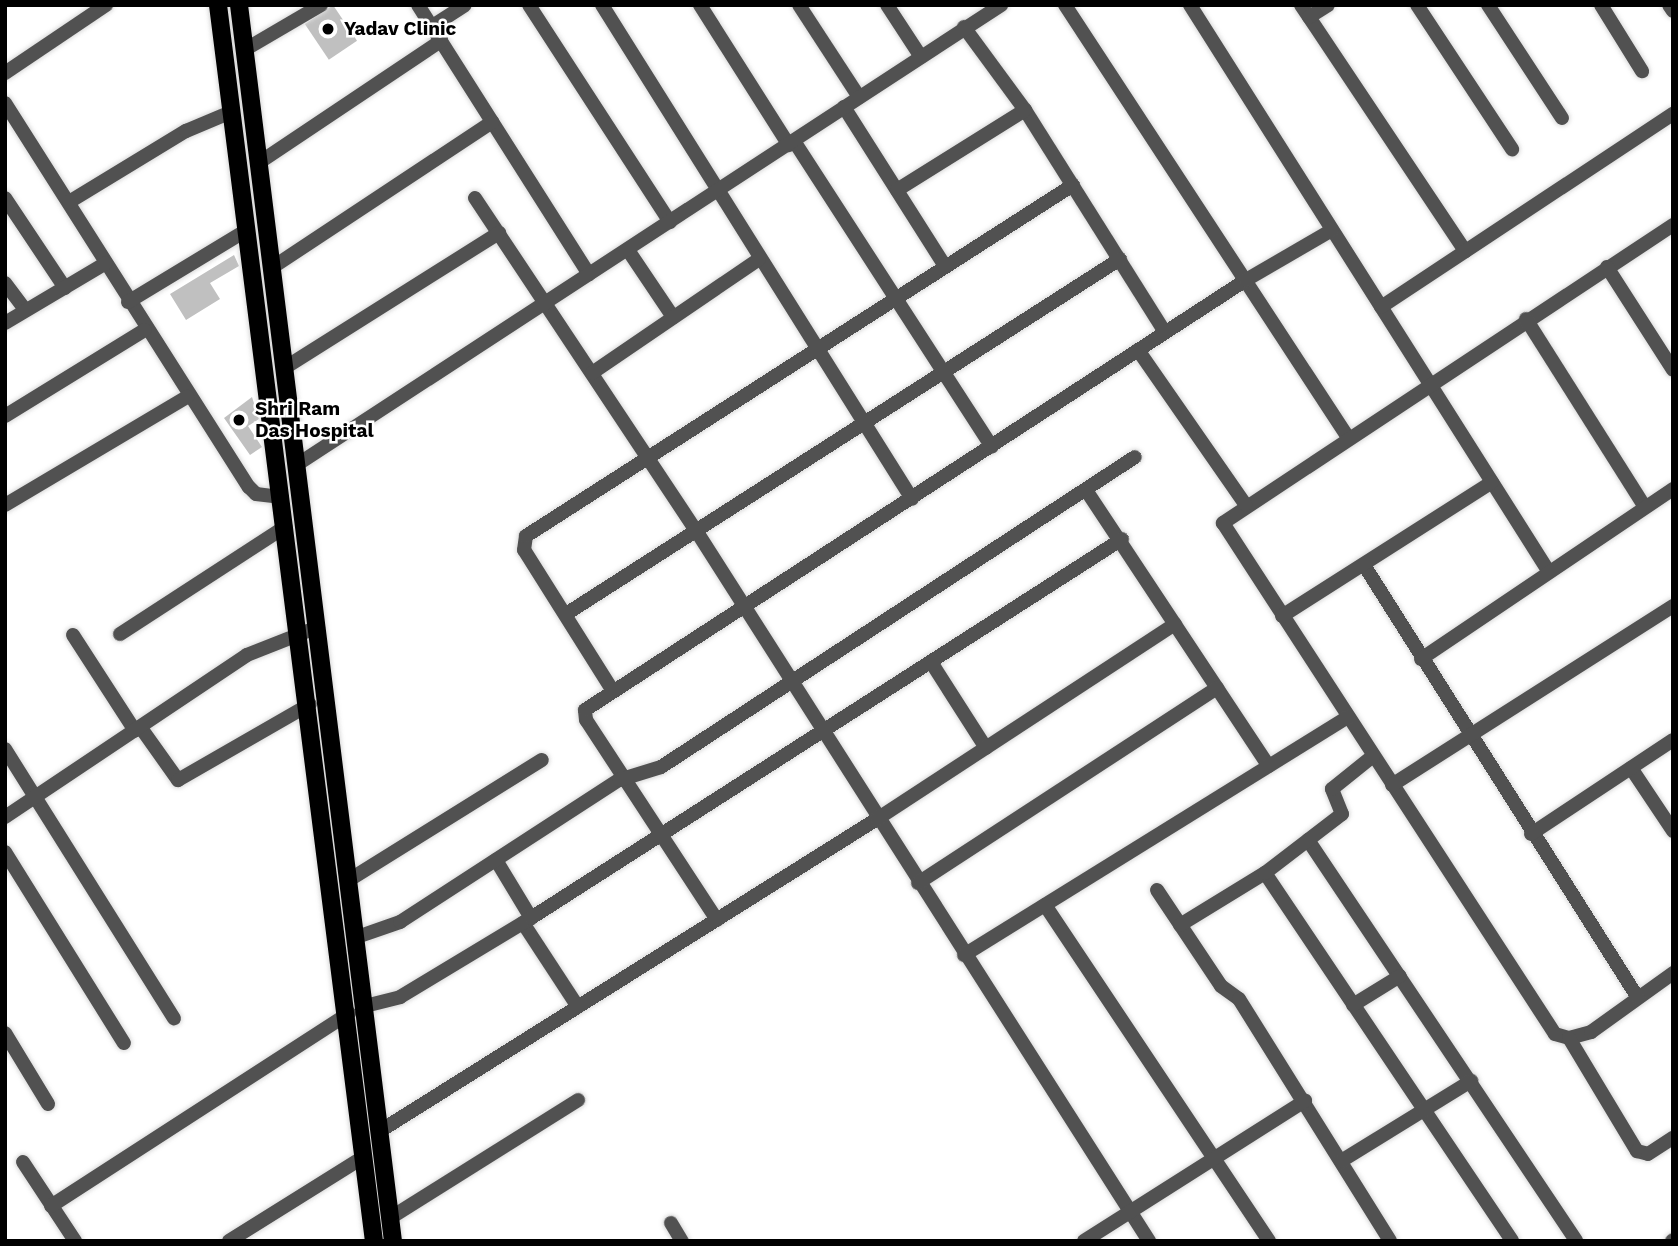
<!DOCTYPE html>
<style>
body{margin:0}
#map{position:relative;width:1678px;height:1246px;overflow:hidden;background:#fff;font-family:"Work Sans",sans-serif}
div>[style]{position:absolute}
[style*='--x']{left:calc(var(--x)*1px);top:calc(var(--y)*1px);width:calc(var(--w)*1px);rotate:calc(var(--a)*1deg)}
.building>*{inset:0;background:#c0c0c0;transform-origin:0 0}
.roads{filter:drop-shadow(0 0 2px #dbdbdb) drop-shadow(0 0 2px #dbdbdb)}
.street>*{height:14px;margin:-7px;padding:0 7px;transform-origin:7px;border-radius:7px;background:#515151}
.primary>*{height:18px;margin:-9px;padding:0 9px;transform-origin:9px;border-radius:9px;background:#000}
.dots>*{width:19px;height:19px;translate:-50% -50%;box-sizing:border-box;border:4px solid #fff;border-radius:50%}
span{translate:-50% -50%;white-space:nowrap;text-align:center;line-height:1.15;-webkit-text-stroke:5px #fff;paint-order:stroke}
.poi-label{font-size:19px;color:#000;font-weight:700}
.left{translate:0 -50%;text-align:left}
.frame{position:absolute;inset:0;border:7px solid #000;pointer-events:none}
</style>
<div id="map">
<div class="building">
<div style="left:333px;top:5px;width:43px;height:34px;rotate:56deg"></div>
<div style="clip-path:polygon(234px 255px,239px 266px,210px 283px,220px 299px,186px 320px,170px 294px)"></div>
<div style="clip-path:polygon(252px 397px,259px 419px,248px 426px,262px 447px,250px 455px,224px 418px)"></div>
</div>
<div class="roads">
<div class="street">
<div style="--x:418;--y:5;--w:319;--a:57.6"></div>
<div style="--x:529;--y:5;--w:259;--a:57"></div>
<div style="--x:602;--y:5;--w:583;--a:57.89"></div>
<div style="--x:700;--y:5;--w:166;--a:57.6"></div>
<div style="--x:799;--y:5;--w:110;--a:56.9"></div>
<div style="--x:887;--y:5;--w:62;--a:56.8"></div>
<div style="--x:1065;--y:5;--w:515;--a:56.8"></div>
<div style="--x:1190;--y:5;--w:671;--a:57.66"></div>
<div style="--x:1301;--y:5;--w:296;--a:56.3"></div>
<div style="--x:1417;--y:5;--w:173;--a:56.6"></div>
<div style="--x:1488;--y:5;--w:135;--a:56.8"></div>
<div style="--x:1601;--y:5;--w:78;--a:58.2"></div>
<div style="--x:1669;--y:5;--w:7;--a:56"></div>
<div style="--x:1309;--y:17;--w:22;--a:-32"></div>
<div style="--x:431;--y:27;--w:40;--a:-32.9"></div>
<div style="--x:964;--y:27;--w:103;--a:53.7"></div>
<div style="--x:1025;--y:110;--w:262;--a:57.8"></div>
<div style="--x:246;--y:49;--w:87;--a:-30.4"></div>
<div style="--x:5;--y:73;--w:122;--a:-34"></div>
<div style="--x:5;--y:103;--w:455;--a:57.6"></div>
<div style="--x:249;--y:487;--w:10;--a:45"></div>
<div style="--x:256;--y:494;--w:26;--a:7"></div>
<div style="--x:844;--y:107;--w:188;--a:57.6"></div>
<div style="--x:794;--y:141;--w:364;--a:57.1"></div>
<div style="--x:260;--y:162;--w:218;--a:-33.8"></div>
<div style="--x:897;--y:190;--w:151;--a:-32"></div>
<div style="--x:5;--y:198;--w:108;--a:56.3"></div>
<div style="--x:475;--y:198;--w:401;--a:56.4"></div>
<div style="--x:697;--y:532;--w:841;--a:57.48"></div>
<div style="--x:69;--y:202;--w:137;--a:-31.3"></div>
<div style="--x:186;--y:131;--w:49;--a:-22.9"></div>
<div style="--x:1673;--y:225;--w:540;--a:146.49"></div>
<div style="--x:1223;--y:523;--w:609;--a:56.99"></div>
<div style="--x:1555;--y:1034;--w:15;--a:16"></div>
<div style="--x:1569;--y:1038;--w:23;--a:-15"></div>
<div style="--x:1591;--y:1032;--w:101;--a:-35.7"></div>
<div style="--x:628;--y:250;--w:81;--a:56.1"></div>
<div style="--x:273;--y:267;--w:263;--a:-33.5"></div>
<div style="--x:1607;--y:267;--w:122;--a:57.3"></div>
<div style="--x:5;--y:283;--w:34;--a:53"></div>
<div style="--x:128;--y:302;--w:139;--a:-31.2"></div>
<div style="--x:1381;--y:307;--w:350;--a:-33.5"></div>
<div style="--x:1526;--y:319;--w:222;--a:57.7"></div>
<div style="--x:5;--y:323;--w:117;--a:-30.7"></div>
<div style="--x:1138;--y:350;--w:188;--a:55.2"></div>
<div style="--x:286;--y:367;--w:252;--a:-32.2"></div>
<div style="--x:592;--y:373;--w:202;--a:-34.3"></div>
<div style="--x:5;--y:416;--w:164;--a:-31.6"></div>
<div style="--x:298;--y:464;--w:840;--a:-33.14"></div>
<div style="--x:1086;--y:490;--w:331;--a:56.5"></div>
<div style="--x:5;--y:505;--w:212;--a:-30.7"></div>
<div style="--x:1364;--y:565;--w:512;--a:57.67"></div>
<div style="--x:566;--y:614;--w:658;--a:-32.65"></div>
<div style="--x:1282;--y:616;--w:249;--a:-32.5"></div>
<div style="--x:120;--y:634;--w:197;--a:-33"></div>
<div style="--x:73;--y:635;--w:114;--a:57.1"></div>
<div style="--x:1421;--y:659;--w:304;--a:-34"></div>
<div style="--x:931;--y:662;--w:102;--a:57.4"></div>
<div style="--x:611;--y:688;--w:163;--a:-122.2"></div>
<div style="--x:524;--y:550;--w:14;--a:-82"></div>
<div style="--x:526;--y:536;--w:650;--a:-32.69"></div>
<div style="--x:141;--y:728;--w:64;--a:54.6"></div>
<div style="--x:178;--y:780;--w:152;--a:-29.9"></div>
<div style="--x:5;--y:749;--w:318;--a:57.9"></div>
<div style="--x:1631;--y:768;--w:76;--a:56.3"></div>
<div style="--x:1392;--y:785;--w:333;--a:-32.5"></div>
<div style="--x:5;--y:817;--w:291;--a:-33.8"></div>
<div style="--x:247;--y:655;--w:76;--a:-21.5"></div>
<div style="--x:1531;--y:834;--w:170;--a:-33.5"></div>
<div style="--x:1308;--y:840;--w:482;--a:56.2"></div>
<div style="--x:5;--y:852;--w:225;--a:58.1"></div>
<div style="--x:496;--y:860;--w:68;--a:58.9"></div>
<div style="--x:1265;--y:873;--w:443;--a:56.1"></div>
<div style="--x:349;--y:880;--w:227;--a:-31.9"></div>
<div style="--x:918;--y:883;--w:357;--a:-33.1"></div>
<div style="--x:1157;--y:890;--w:115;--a:56.3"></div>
<div style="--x:1221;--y:986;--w:22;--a:36"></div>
<div style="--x:1239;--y:999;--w:285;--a:58"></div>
<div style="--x:1045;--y:905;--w:404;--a:56.3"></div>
<div style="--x:717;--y:920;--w:239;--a:-123.2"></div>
<div style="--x:586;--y:720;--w:10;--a:-96"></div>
<div style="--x:585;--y:710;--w:789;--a:-33.05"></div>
<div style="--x:1246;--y:280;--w:99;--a:-30.2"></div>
<div style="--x:523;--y:923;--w:100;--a:56.8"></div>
<div style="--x:1180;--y:925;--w:100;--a:-31.5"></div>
<div style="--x:1265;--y:873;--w:97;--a:-37.5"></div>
<div style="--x:1342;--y:814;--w:27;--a:-112"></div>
<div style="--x:1332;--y:789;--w:53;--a:-38.8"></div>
<div style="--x:357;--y:937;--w:46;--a:-19.2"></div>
<div style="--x:400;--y:922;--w:261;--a:-33"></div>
<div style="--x:619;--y:780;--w:44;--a:-17.2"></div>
<div style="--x:661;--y:767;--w:566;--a:-33.19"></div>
<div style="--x:964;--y:955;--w:452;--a:-31.8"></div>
<div style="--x:1353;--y:1005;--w:55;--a:-31.7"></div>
<div style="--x:365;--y:1006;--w:36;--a:-14"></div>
<div style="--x:400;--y:997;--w:153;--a:-31.1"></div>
<div style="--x:531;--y:918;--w:702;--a:-32.67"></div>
<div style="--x:5;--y:1033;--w:83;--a:58.8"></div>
<div style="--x:1569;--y:1038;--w:132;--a:59"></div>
<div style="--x:1637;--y:1151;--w:11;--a:15"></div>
<div style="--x:1648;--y:1154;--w:30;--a:-33"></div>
<div style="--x:380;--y:1131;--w:587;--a:-32.12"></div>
<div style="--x:877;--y:819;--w:356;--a:-33.2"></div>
<div style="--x:1341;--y:1161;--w:153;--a:-31.6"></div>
<div style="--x:23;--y:1162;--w:95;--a:56.6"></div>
<div style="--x:51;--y:1206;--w:355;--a:-32.9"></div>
<div style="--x:390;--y:1218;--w:222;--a:-32.1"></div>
<div style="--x:671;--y:1223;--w:21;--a:59"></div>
<div style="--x:229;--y:1241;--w:160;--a:-32"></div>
<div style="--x:1084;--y:1241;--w:262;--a:-32.4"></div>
<div style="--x:1672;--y:1241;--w:1;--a:-45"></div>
</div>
<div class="primary">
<div style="--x:218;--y:5;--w:1246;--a:82.81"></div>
<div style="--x:239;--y:5;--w:1246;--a:82.9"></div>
</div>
</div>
<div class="dots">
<div style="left:328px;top:29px;background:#000"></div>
<div style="left:239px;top:420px;background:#000"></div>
</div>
<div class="poi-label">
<span class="left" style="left:344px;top:29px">Yadav Clinic</span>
<span class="left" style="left:255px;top:420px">Shri Ram<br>Das Hospital</span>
</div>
<div class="frame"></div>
</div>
